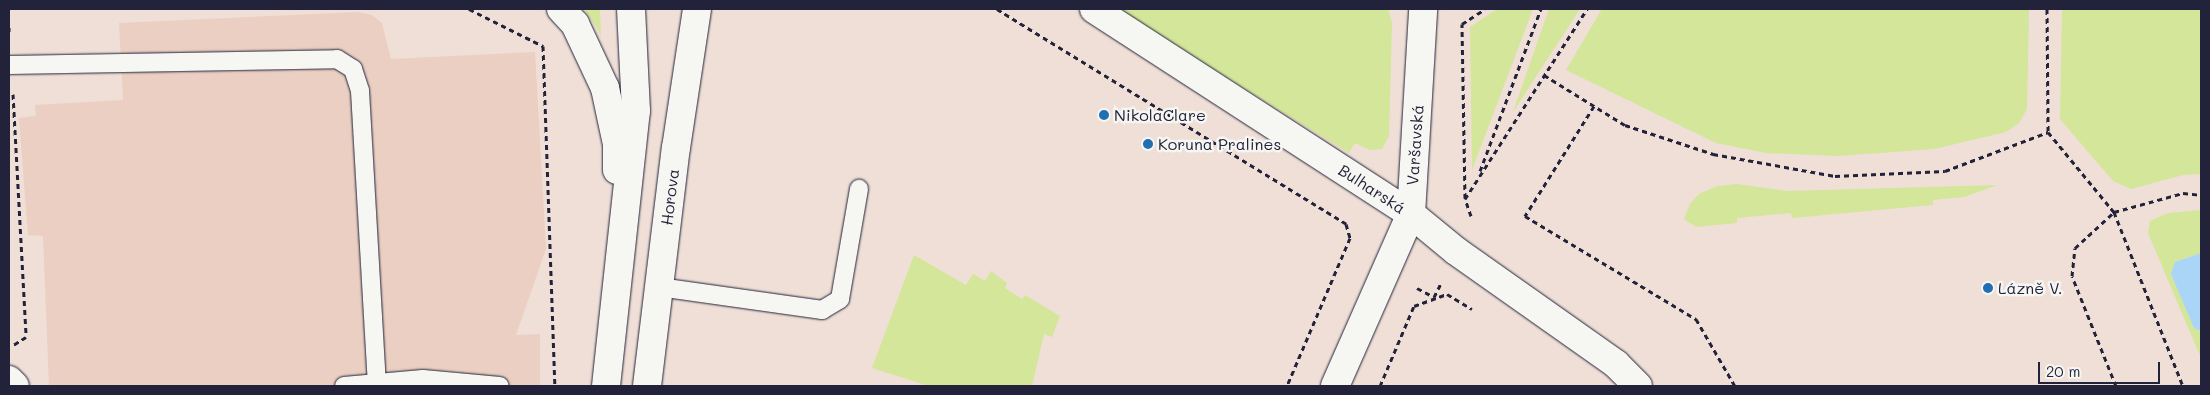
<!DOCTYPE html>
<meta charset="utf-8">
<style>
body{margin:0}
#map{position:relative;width:2210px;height:395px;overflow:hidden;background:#efdfd6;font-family:Mali,sans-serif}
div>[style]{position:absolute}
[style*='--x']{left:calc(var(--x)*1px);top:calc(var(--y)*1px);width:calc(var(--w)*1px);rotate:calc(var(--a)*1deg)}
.built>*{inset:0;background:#eacfc2}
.green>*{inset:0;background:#d3e69a}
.water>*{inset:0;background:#abd5f6}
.path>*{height:3px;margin-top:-1.5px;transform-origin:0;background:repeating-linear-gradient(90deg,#22223b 0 5px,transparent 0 9px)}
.roads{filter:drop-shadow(0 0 1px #22223b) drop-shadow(0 0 1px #22223b)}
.service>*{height:18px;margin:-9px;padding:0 9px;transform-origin:9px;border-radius:9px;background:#f6f6f2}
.minor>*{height:28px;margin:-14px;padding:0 14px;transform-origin:14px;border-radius:14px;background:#f6f6f2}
.tertiary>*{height:28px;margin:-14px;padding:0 14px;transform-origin:14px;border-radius:14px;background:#f6f6f2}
.dots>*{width:14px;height:14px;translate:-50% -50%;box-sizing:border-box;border:2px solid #f6f6f2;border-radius:50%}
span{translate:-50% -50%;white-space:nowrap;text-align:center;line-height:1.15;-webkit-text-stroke:5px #f6f6f2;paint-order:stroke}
.poi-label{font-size:16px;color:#22223b}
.left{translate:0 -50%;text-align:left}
.street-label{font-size:16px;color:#22223b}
.frame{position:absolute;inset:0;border:10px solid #22223b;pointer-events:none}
.scale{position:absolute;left:2038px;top:362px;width:122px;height:22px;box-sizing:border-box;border:2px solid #22223b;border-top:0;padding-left:6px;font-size:15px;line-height:18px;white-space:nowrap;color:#22223b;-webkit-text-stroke:4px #f6f6f2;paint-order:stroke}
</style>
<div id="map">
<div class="built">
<div style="clip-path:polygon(358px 12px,372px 15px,382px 23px,391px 59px,535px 52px,546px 249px,516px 335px,540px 334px,540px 386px,49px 386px,43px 236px,28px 235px,19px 118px,36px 116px,35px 105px,123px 100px,119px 23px)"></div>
</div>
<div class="green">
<div style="clip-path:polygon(584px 9px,600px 9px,601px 37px,597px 28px)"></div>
<div style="clip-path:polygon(1115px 9px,1388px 9px,1392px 23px,1389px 136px,1382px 149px,1370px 150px,1355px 143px,1349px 153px)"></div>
<div style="clip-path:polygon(1497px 9px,1533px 9px,1472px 170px,1470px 27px)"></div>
<div style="clip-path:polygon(1549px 9px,1580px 9px,1513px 112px)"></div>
<div style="clip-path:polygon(1602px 9px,2029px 9px,2027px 109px,2019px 123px,2006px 132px,1934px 149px,1838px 156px,1766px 153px,1716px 143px,1566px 70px)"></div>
<div style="clip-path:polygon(2062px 9px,2201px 9px,2201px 174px,2183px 175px,2131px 189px,2113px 181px,2060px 119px)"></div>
<div style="clip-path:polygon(1737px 184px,1787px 191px,1997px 185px,1964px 197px,1933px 200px,1933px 205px,1792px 218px,1791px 213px,1737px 218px,1737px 223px,1696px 227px,1684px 219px,1690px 204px,1699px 194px,1717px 186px)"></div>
<div style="clip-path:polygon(2201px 210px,2201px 253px,2175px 262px,2194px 328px,2201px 331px,2201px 358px,2148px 233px,2150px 221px,2168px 213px)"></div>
<div style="clip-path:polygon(914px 255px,966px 285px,973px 274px,985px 281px,991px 271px,1007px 283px,1005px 288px,1022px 299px,1025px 295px,1060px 316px,1052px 337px,1044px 334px,1032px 386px,929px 386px,872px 368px)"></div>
</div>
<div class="water">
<div style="clip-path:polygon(2201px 253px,2201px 331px,2194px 328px,2171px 274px,2175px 262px)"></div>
</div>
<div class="path">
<div style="--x:469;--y:9;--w:83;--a:26.6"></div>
<div style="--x:543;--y:46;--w:340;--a:88"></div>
<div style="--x:997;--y:9;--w:410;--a:31.6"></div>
<div style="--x:1346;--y:224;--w:15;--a:74"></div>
<div style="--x:1350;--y:238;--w:161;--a:113.1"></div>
<div style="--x:2047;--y:9;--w:123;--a:89.5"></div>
<div style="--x:2048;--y:132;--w:104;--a:50.5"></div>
<div style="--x:2114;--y:212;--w:187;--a:68.4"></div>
<div style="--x:9;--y:27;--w:8;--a:90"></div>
<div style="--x:1544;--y:75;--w:95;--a:31.7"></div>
<div style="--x:1625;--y:125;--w:93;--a:18.2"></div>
<div style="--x:1713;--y:154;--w:124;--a:10.2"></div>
<div style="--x:1835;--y:176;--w:110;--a:-2.6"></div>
<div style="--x:1945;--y:171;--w:110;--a:-20.7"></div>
<div style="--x:13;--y:94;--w:243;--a:86.9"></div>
<div style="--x:26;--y:337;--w:15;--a:148"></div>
<div style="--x:1594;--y:106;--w:130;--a:122.1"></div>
<div style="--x:1525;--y:216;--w:200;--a:31.1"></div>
<div style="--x:1696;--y:319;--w:78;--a:59.8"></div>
<div style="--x:1480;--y:171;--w:173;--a:-69.4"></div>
<div style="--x:1465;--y:198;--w:174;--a:-91"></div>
<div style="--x:1462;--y:24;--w:27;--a:-33"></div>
<div style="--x:1471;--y:216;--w:18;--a:-109"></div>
<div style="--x:1465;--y:199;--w:226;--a:-57.3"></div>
<div style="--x:1417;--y:288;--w:19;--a:28"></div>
<div style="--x:1434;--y:297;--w:16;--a:-63"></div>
<div style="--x:1380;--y:386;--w:87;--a:-67"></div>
<div style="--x:1414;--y:306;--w:35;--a:-20"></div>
<div style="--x:1447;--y:294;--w:29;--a:31"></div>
<div style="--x:2116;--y:386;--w:118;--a:-111.8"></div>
<div style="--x:2072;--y:276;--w:28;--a:-84"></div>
<div style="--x:2075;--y:248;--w:53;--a:-42.7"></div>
<div style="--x:2114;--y:212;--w:72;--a:-15.4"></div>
<div style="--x:2183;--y:193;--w:18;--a:6"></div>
</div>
<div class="roads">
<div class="service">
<div style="--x:9;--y:65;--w:328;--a:-1"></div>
<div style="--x:337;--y:59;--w:19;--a:32"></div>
<div style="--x:353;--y:69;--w:23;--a:72"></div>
<div style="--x:360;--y:91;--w:293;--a:86.7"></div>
<div style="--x:659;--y:287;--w:165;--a:8"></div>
<div style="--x:822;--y:310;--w:21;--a:-31"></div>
<div style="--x:840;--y:299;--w:112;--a:-80.2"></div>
<div style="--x:344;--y:386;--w:79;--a:-5.1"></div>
<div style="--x:423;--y:379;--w:77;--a:5.2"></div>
</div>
<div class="minor">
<div style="--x:1094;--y:9;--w:378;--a:32.9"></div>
<div style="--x:1411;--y:214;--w:58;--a:39.4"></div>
<div style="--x:1456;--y:251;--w:196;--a:35.2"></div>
<div style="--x:1616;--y:364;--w:31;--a:45"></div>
<div style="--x:9;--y:380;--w:8;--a:45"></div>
<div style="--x:1335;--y:386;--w:188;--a:-66.2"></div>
<div style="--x:1411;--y:214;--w:205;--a:-86.6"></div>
</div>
<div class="tertiary">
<div style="--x:561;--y:9;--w:21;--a:47"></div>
<div style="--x:575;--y:24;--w:71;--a:64.9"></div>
<div style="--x:605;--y:88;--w:57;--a:77.9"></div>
<div style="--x:617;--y:144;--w:26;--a:90"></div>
<div style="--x:606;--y:386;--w:277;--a:-83.8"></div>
<div style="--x:636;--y:111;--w:102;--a:-92.8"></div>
<div style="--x:647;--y:386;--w:240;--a:-83.1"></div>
<div style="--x:676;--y:148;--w:141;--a:-81.4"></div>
</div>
</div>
<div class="dots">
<div style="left:1104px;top:115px;background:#1f6fb2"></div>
<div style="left:1148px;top:144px;background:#1f6fb2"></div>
<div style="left:1988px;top:288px;background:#1f6fb2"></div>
</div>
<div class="poi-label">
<span class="left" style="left:1114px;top:115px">NikolaClare</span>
<span class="left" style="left:1158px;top:144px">Koruna Pralines</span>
<span class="left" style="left:1998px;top:288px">Lázně V.</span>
</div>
<div class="street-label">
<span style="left:1415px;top:145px;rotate:-86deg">Varšavská</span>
<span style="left:1372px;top:189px;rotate:33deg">Bulharská</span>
<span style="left:670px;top:197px;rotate:-83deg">Horova</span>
</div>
<div class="frame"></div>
<div class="scale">20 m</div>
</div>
